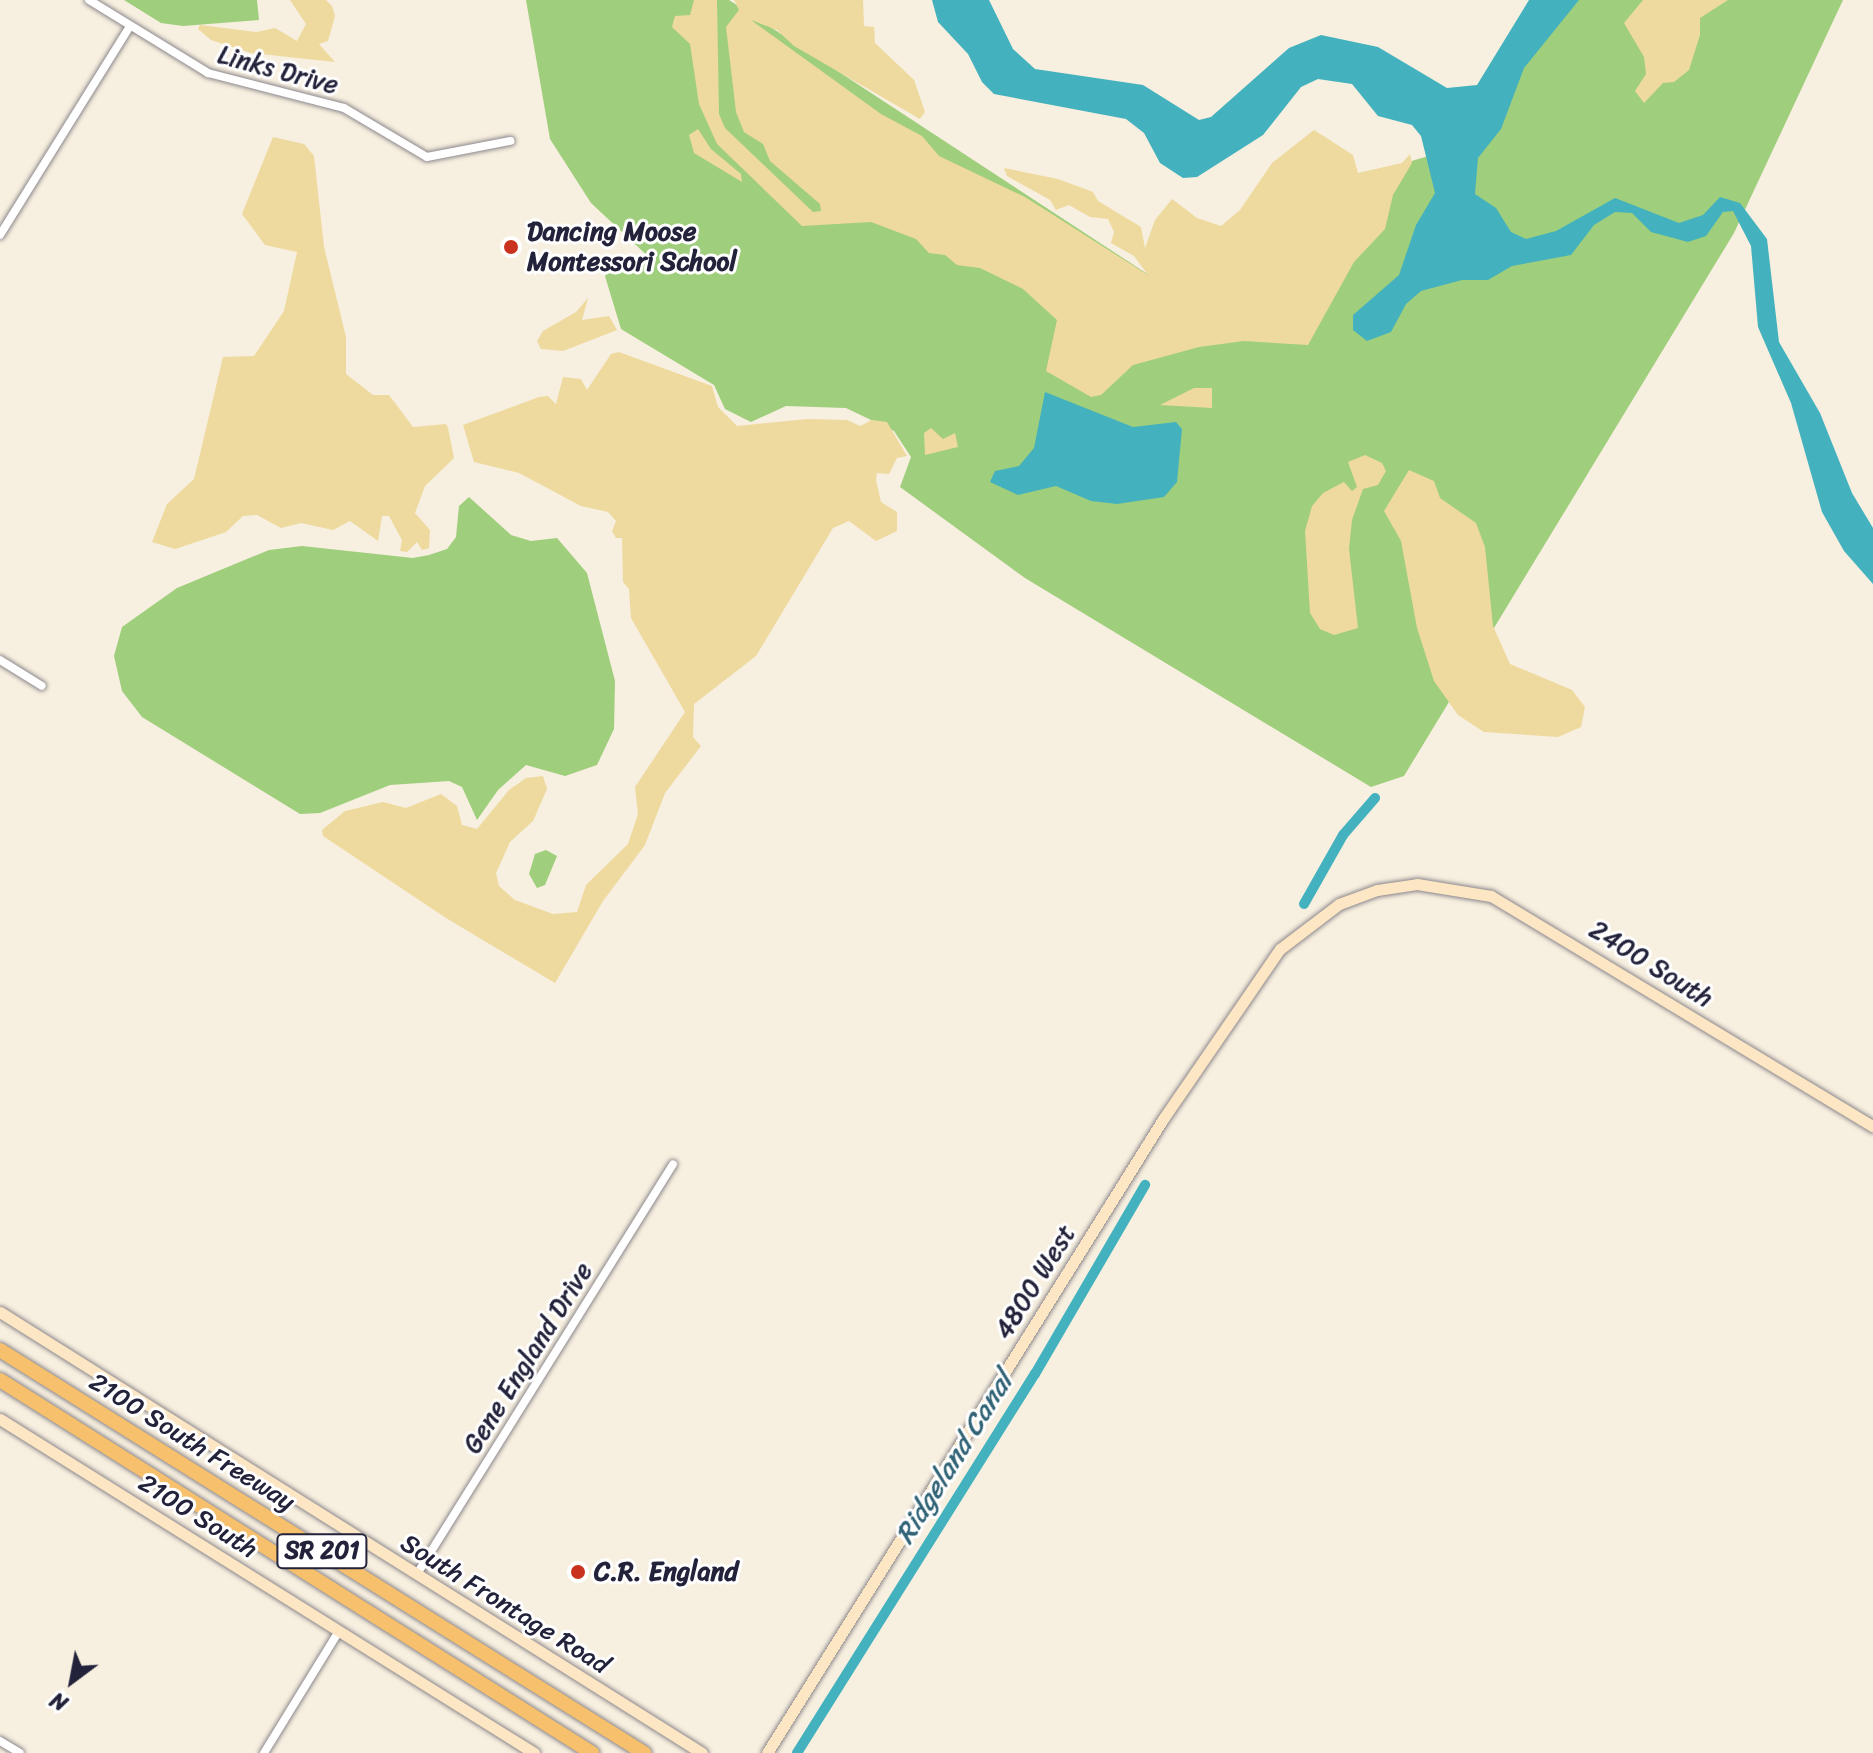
<!DOCTYPE html>
<style>
body{margin:0}
#map{position:relative;width:1873px;height:1753px;overflow:hidden;background:#f7efdf;font-family:Sriracha,sans-serif}
div>[style]{position:absolute}
[style*='--x']{left:calc(var(--x)*1px);top:calc(var(--y)*1px);width:calc(var(--w)*1px);rotate:calc(var(--a)*1deg)}
.green>*{inset:0;background:#9fce7c}
.sand>*{inset:0;background:#eeda9e}
.water>*{inset:0;background:#43b2be}
.canal>*{height:10px;margin:-5px;padding:0 5px;transform-origin:5px;border-radius:5px;background:#43b2be}
.roads{filter:drop-shadow(0 0 2px #8c888d) drop-shadow(0 0 2px #8c888d)}
.street>*{height:8px;margin:-4px;padding:0 4px;transform-origin:4px;border-radius:4px;background:#fff}
.secondary>*{height:11px;margin:-5.5px;padding:0 5.5px;transform-origin:5.5px;border-radius:5.5px;background:#fce6c4}
.highway>*{height:14px;margin:-7px;padding:0 7px;transform-origin:7px;border-radius:7px;background:#f7c06c}
.dots>*{width:22px;height:22px;translate:-50% -50%;box-sizing:border-box;border:4px solid #fff;border-radius:50%}
span{translate:-50% -50%;white-space:nowrap;text-align:center;line-height:1.15;-webkit-text-stroke:6px #fff;paint-order:stroke}
.shield-label span{padding:2px 6px;background:#fff;border:2px solid;border-radius:6px;-webkit-text-stroke-width:0}
.shield-label{font-size:24px;color:#22223b;font-weight:700}
.street-label{font-size:26px;color:#22223b}
.poi-label{font-size:26px;color:#22223b;font-weight:700}
.left{translate:0 -50%;text-align:left}
.water-label{font-size:28px;color:#316376;font-style:italic}
.north{position:absolute;left:32px;top:1641px;width:80px;height:80px;-webkit-text-stroke:6px #fff;paint-order:stroke;rotate:212deg;font-size:22px;font-weight:700;line-height:32px;text-align:center;color:#22223b}
.north::after{content:'';display:block;margin:auto;width:28px;height:36px;background:#22223b;clip-path:polygon(50% 0,100% 100%,50% 72%,0 100%)}
</style>
<div id="map">
<div class="green">
<div style="clip-path:polygon(124px 0,257px 0,259px 20px,183px 26px,161px 23px)"></div>
<div style="clip-path:polygon(526px 0,729px 0,1155px 279px,1405px 163px,1445px 151px,1552px 0,1843px 0,1734px 233px,1404px 776px,1371px 787px,1025px 578px,900px 487px,911px 457px,894px 431px,846px 408px,786px 406px,751px 422px,725px 409px,714px 385px,621px 329px,605px 276px,611px 268px,619px 271px,652px 260px,591px 203px,550px 139px)"></div>
<div style="clip-path:polygon(469px 497px,511px 535px,531px 541px,557px 538px,587px 573px,615px 681px,614px 729px,597px 765px,565px 776px,526px 765px,498px 790px,477px 820px,462px 787px,449px 781px,390px 785px,320px 813px,300px 814px,142px 717px,122px 691px,114px 656px,122px 627px,177px 588px,269px 550px,302px 546px,413px 558px,429px 555px,447px 549px,456px 537px,459px 506px)"></div>
<div style="clip-path:polygon(546px 850px,557px 856px,545px 885px,537px 888px,529px 874px,535px 854px)"></div>
</div>
<div class="sand">
<div style="clip-path:polygon(290px 0,326px 0,332px 6px,335px 16px,328px 41px,319px 44px,335px 62px,251px 53px,211px 40px,198px 29px,200px 25px,257px 32px,275px 28px,297px 41px,306px 24px)"></div>
<div style="clip-path:polygon(694px 0,717px 0,719px 114px,725px 128px,813px 212px,821px 211px,820px 204px,770px 161px,763px 144px,744px 132px,736px 112px,726px 27px,739px 10px,734px 0,863px 0,864px 26px,874px 27px,875px 43px,914px 80px,925px 112px,920px 119px,794px 46px,777px 30px,751px 20px,881px 114px,922px 136px,939px 156px,1025px 197px,1148px 275px,1134px 256px,1111px 243px,1114px 232px,1108px 219px,1090px 217px,1069px 205px,1056px 210px,1050px 200px,1007px 176px,1004px 168px,1058px 179px,1093px 192px,1098px 201px,1141px 227px,1145px 248px,1155px 220px,1172px 199px,1197px 218px,1221px 226px,1240px 210px,1272px 163px,1314px 130px,1353px 155px,1358px 173px,1402px 163px,1410px 154px,1412px 163px,1393px 195px,1385px 229px,1354px 262px,1308px 345px,1244px 341px,1199px 347px,1133px 365px,1101px 395px,1091px 397px,1046px 371px,1057px 320px,1023px 289px,980px 268px,957px 265px,945px 255px,929px 253px,916px 239px,871px 222px,802px 226px,717px 144px,699px 104px,690px 44px,672px 27px,675px 16px,690px 15px)"></div>
<div style="clip-path:polygon(1643px 0,1728px 0,1700px 18px,1700px 35px,1689px 70px,1674px 82px,1663px 83px,1644px 103px,1635px 91px,1646px 74px,1644px 57px,1624px 23px)"></div>
<div style="clip-path:polygon(698px 129px,711px 149px,741px 174px,742px 182px,694px 153px,689px 135px)"></div>
<div style="clip-path:polygon(273px 137px,304px 144px,314px 156px,324px 247px,346px 337px,346px 374px,373px 395px,389px 395px,413px 427px,446px 424px,448px 428px,454px 458px,425px 486px,415px 513px,430px 530px,429px 548px,422px 550px,417px 542px,407px 552px,400px 551px,402px 540px,389px 516px,382px 516px,378px 541px,350px 521px,333px 530px,301px 523px,281px 528px,257px 515px,243px 516px,226px 532px,175px 549px,152px 542px,167px 504px,194px 479px,223px 357px,254px 356px,284px 311px,297px 252px,265px 245px,242px 214px)"></div>
<div style="clip-path:polygon(588px 298px,582px 320px,609px 316px,617px 330px,563px 351px,541px 349px,537px 341px,543px 331px,576px 312px)"></div>
<div style="clip-path:polygon(619px 352px,712px 386px,718px 407px,737px 426px,808px 419px,847px 420px,860px 426px,872px 420px,887px 422px,907px 456px,897px 458px,889px 474px,877px 473px,876px 480px,881px 502px,897px 512px,897px 531px,876px 541px,849px 521px,833px 528px,756px 656px,694px 704px,693px 737px,701px 746px,665px 793px,645px 845px,603px 901px,555px 983px,446px 918px,323px 836px,322px 830px,345px 811px,383px 802px,406px 808px,441px 794px,457px 806px,462px 825px,477px 829px,509px 790px,526px 778px,543px 776px,547px 789px,533px 821px,510px 842px,496px 873px,499px 886px,515px 900px,553px 914px,577px 912px,586px 885px,628px 844px,638px 814px,635px 787px,685px 712px,631px 618px,629px 589px,623px 582px,622px 538px,616px 538px,612px 531px,616px 521px,608px 512px,581px 506px,519px 473px,474px 462px,463px 425px,539px 397px,548px 396px,556px 404px,563px 377px,581px 379px,587px 390px,611px 354px)"></div>
<div style="clip-path:polygon(1194px 388px,1212px 388px,1212px 408px,1160px 405px)"></div>
<div style="clip-path:polygon(931px 428px,943px 439px,955px 433px,958px 447px,925px 455px,924px 433px)"></div>
<div style="clip-path:polygon(1365px 455px,1382px 463px,1386px 471px,1378px 485px,1363px 489px,1352px 520px,1349px 549px,1358px 628px,1334px 635px,1320px 629px,1310px 613px,1305px 531px,1312px 506px,1323px 493px,1344px 482px,1352px 491px,1357px 487px,1348px 462px)"></div>
<div style="clip-path:polygon(1409px 470px,1434px 481px,1440px 498px,1476px 523px,1485px 547px,1493px 626px,1510px 664px,1572px 690px,1585px 707px,1581px 727px,1558px 737px,1484px 732px,1458px 715px,1434px 681px,1417px 628px,1401px 541px,1384px 511px)"></div>
</div>
<div class="water">
<div style="clip-path:polygon(932px 0,989px 0,1013px 49px,1035px 69px,1143px 85px,1199px 120px,1211px 117px,1289px 48px,1321px 35px,1378px 47px,1447px 88px,1477px 85px,1529px 0,1579px 0,1524px 68px,1501px 129px,1478px 158px,1475px 194px,1496px 208px,1511px 232px,1526px 239px,1556px 231px,1615px 198px,1679px 223px,1703px 215px,1720px 197px,1740px 203px,1767px 239px,1779px 342px,1820px 413px,1852px 493px,1873px 528px,1873px 584px,1844px 551px,1822px 512px,1791px 403px,1758px 327px,1751px 246px,1733px 211px,1723px 212px,1706px 236px,1688px 242px,1651px 232px,1632px 213px,1615px 212px,1594px 225px,1571px 255px,1512px 266px,1488px 280px,1462px 280px,1421px 291px,1406px 304px,1391px 332px,1367px 341px,1353px 330px,1353px 315px,1399px 275px,1416px 225px,1435px 193px,1421px 136px,1412px 125px,1378px 116px,1352px 84px,1318px 79px,1301px 87px,1263px 135px,1197px 177px,1183px 178px,1160px 163px,1144px 133px,1126px 119px,994px 94px,982px 82px,968px 54px,938px 22px)"></div>
<div style="clip-path:polygon(1045px 392px,1133px 427px,1176px 422px,1182px 429px,1177px 482px,1164px 497px,1117px 504px,1091px 501px,1056px 486px,1018px 495px,990px 482px,995px 471px,1019px 466px,1034px 448px)"></div>
</div>
<div class="canal">
<div style="--x:1304;--y:904;--w:79;--a:-60.5"></div>
<div style="--x:1343;--y:835;--w:49;--a:-49.1"></div>
<div style="--x:797;--y:1753;--w:448;--a:-57.9"></div>
<div style="--x:1035;--y:1374;--w:219;--a:-59.8"></div>
</div>
<div class="roads">
<div class="street">
<div style="--x:89;--y:0;--w:140;--a:31.5"></div>
<div style="--x:208;--y:73;--w:140;--a:14.4"></div>
<div style="--x:344;--y:108;--w:96;--a:30.6"></div>
<div style="--x:427;--y:157;--w:85;--a:-10.9"></div>
<div style="--x:0;--y:235;--w:246;--a:-58.1"></div>
<div style="--x:0;--y:660;--w:49;--a:31.8"></div>
<div style="--x:417;--y:1574;--w:483;--a:-58"></div>
<div style="--x:0;--y:1741;--w:23;--a:31"></div>
<div style="--x:264;--y:1753;--w:143;--a:-58.4"></div>
</div>
<div class="secondary">
<div style="--x:0;--y:1312;--w:829;--a:32.14"></div>
<div style="--x:0;--y:1419;--w:630;--a:32.02"></div>
<div style="--x:767;--y:1753;--w:748;--a:-58.01"></div>
<div style="--x:1163;--y:1119;--w:206;--a:-55.5"></div>
<div style="--x:1280;--y:949;--w:74;--a:-37.3"></div>
<div style="--x:1339;--y:904;--w:40;--a:-20.2"></div>
<div style="--x:1377;--y:890;--w:40;--a:-8.5"></div>
<div style="--x:1417;--y:884;--w:75;--a:9.2"></div>
<div style="--x:1491;--y:896;--w:446;--a:31.1"></div>
</div>
<div class="highway">
<div style="--x:0;--y:1350;--w:760;--a:32.04"></div>
<div style="--x:0;--y:1380;--w:700;--a:32.21"></div>
</div>
</div>
<div class="dots">
<div style="left:511px;top:247px;background:#c8321e"></div>
<div style="left:578px;top:1572px;background:#c8321e"></div>
</div>
<div class="shield-label">
<span style="left:322px;top:1551px">SR 201</span>
</div>
<div class="street-label">
<span style="left:278px;top:70px;rotate:15deg">Links Drive</span>
<span style="left:1651px;top:964px;rotate:32deg">2400 South</span>
<span style="left:1035px;top:1282px;rotate:-58deg">4800 West</span>
<span style="left:528px;top:1358px;rotate:-58deg">Gene England Drive</span>
<span style="left:192px;top:1442px;rotate:32deg">2100 South Freeway</span>
<span style="left:198px;top:1516px;rotate:32deg">2100 South</span>
<span style="left:505px;top:1604px;rotate:32deg">South Frontage Road</span>
</div>
<div class="poi-label">
<span class="left" style="left:527px;top:247px">Dancing Moose<br>Montessori School</span>
<span class="left" style="left:594px;top:1572px">C.R. England</span>
</div>
<div class="water-label">
<span style="left:954px;top:1458px;rotate:-58deg">Ridgeland Canal</span>
</div>
<div class="north">N</div>
</div>
